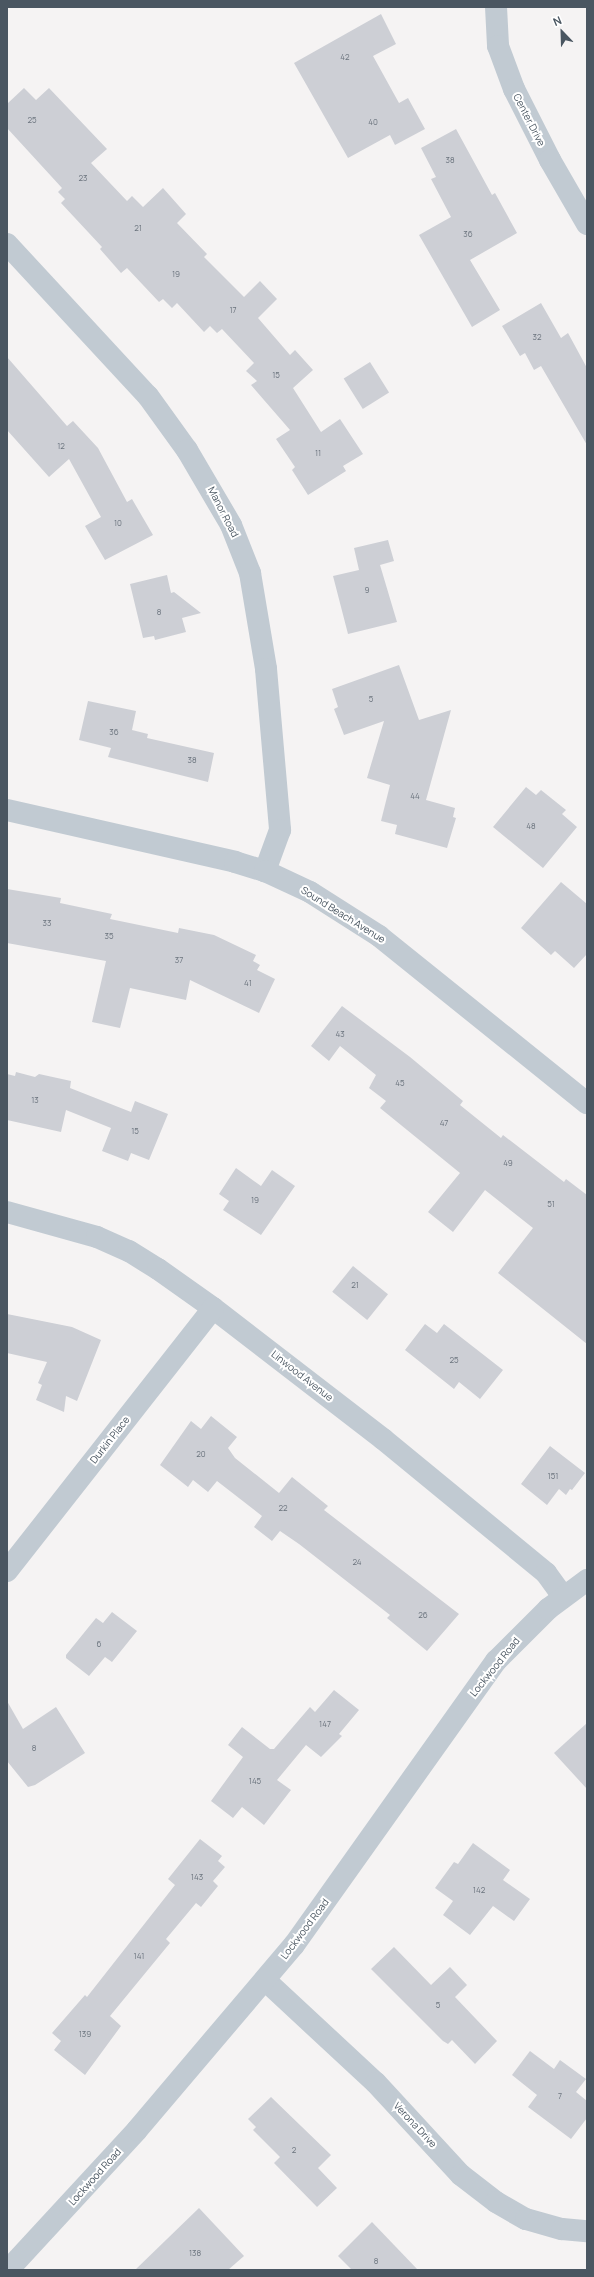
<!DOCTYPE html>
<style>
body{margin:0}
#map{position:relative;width:594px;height:2277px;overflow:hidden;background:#f5f3f3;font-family:Manrope,sans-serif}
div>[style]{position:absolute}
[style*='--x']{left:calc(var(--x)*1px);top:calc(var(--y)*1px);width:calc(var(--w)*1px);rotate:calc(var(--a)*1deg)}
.building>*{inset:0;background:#cdcfd5;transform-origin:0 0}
.minor>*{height:22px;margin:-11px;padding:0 11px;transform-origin:11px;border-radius:11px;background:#c1cad2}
.tertiary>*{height:22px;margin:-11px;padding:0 11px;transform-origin:11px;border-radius:11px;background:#c1cad2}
span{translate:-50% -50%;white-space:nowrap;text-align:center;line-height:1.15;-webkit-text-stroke:4px #fff;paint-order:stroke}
.number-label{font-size:8px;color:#6b747e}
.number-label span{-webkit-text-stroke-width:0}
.street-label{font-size:10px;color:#4a5661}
.frame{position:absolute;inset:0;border:8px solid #4a5661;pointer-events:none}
.north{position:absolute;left:542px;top:12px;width:40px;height:40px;-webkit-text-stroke:3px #fff;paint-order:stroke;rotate:337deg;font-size:11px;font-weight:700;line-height:16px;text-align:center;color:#4a5661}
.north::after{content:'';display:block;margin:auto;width:14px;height:18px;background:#4a5661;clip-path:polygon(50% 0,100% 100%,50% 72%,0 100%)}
</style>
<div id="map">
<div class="building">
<div style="clip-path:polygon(381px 14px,396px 44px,373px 56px,399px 103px,408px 98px,425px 129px,395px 145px,390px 135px,348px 158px,294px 63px)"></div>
<div style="clip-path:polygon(24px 88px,36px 100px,49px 88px,107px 149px,91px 163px,127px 201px,132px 196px,143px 207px,163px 188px,186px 214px,177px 223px,207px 254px,204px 257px,244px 297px,260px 281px,277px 299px,258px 318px,290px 355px,295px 350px,313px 370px,293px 388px,321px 432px,340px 419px,363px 454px,343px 466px,346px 471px,308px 495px,292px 470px,295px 467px,276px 439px,290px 430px,251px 385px,257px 381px,246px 371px,254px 363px,222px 329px,217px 333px,210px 326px,204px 332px,177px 303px,172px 308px,163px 299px,159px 302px,127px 268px,121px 273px,100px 249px,102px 247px,61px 203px,65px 199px,58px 192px,62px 188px,7px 128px,7px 104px)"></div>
<div style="clip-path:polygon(456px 129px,492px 195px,495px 193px,517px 233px,470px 260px,500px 310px,472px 327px,419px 235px,451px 217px,431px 179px,436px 177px,421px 148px)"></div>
<div style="clip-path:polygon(541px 303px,561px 338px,568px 333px,587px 368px,587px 445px,541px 366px,534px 370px,525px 353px,520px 356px,502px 326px)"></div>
<div style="clip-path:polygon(7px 357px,67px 426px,73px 421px,98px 448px,127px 502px,132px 499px,153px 535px,105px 560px,85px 526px,101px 517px,69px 459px,49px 477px,7px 430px)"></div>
<div style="left:370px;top:362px;width:36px;height:31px;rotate:58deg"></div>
<div style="clip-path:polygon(388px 540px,394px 561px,380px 565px,397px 622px,348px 634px,333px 576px,359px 570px,354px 548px)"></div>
<div style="clip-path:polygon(167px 575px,171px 593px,174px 592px,201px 613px,182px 618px,186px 632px,155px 640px,154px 636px,143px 638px,130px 584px)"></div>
<div style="clip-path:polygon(399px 665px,419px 720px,451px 710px,426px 800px,455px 808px,453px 817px,456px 818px,447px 848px,395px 834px,397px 825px,381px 821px,390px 785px,367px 778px,384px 721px,344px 735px,334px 709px,338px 707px,332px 689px)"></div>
<div style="clip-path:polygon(88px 701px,136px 711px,132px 730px,148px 734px,147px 738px,214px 753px,208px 782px,108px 757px,111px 748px,79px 740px)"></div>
<div style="clip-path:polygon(526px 787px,536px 795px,541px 790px,566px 810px,562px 814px,577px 827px,543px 868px,493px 827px)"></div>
<div style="clip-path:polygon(561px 882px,587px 904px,587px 954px,574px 968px,555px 951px,551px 955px,521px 928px)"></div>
<div style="clip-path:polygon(7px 889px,61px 898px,60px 903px,112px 914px,110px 919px,178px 933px,179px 928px,214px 935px,256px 955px,253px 961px,260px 965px,257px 970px,275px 979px,259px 1013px,190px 980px,186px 1000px,130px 988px,120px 1028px,92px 1022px,106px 961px,7px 943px)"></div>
<div style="clip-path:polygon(342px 1006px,410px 1057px,463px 1101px,460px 1105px,501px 1138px,503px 1135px,564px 1182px,566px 1179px,587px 1195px,587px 1344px,498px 1273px,533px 1228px,485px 1190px,453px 1232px,428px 1212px,460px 1173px,380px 1108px,386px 1101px,369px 1088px,376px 1075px,340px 1046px,329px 1061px,311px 1046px)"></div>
<div style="clip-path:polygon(16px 1072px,35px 1077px,39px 1074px,71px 1081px,70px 1088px,131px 1112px,135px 1101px,168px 1114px,149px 1160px,131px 1153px,128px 1161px,102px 1151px,111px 1128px,66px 1110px,61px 1132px,7px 1120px,7px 1074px,15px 1076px)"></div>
<div style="clip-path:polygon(236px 1168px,261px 1186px,272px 1170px,295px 1186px,261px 1235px,223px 1210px,229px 1201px,219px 1194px)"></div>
<div style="left:353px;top:1266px;width:45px;height:33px;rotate:39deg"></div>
<div style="clip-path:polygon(7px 1314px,72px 1327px,101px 1340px,77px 1401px,66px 1396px,64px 1412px,36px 1400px,42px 1385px,38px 1383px,47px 1362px,7px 1353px)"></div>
<div style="clip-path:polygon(425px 1324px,437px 1333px,444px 1324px,503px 1370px,480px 1399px,459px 1382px,454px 1389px,405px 1350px)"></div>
<div style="clip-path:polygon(211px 1416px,237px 1437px,228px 1448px,235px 1458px,279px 1493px,292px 1477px,328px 1506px,324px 1510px,459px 1614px,427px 1651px,387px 1618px,390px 1615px,299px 1544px,280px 1531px,272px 1541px,254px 1527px,262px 1516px,217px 1481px,208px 1492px,193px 1480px,188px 1487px,160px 1465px,191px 1421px,201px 1429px)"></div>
<div style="clip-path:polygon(550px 1446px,585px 1473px,572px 1490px,570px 1489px,566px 1495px,559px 1489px,547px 1505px,521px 1484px)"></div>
<div style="clip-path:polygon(112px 1612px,137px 1631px,112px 1662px,105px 1657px,89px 1676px,66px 1658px,66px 1655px,96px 1618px,103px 1623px)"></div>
<div style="clip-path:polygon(334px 1690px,359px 1710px,339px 1734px,342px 1736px,321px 1757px,306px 1745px,277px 1780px,291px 1790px,264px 1825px,242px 1807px,233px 1818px,211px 1801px,243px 1757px,228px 1745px,242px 1727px,270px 1749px,274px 1749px,310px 1707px,315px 1712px)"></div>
<div style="clip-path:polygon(7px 1701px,23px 1729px,56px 1707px,85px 1753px,35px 1785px,28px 1787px,7px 1761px)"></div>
<div style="clip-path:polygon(587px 1723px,587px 1789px,554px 1753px)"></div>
<div style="clip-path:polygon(200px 1839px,222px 1856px,218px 1861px,225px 1867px,213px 1881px,218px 1886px,201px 1907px,196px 1903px,166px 1939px,170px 1943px,110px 2016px,121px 2026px,85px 2075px,54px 2050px,61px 2041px,52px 2033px,85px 1995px,87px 1997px,175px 1885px,168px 1879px)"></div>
<div style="clip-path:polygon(473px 1843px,510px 1870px,503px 1880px,530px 1899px,514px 1921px,493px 1906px,470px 1935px,443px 1915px,453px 1901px,435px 1888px,454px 1862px,458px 1864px)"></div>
<div style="clip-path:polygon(394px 1947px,431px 1985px,450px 1967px,467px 1985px,455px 1997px,497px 2041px,475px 2064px,452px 2040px,448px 2044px,443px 2041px,371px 1969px)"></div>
<div style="clip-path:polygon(530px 2051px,554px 2069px,560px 2060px,586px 2079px,576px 2092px,587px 2101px,587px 2118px,571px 2139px,528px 2107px,537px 2095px,512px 2075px)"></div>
<div style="clip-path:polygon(271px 2097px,331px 2155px,318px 2168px,337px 2188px,317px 2207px,274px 2163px,280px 2157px,253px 2130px,256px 2127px,248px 2119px)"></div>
<div style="clip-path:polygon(199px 2208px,244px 2256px,228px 2270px,135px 2270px)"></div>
<div style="clip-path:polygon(372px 2222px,418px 2270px,352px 2270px,338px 2256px)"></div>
</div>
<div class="minor">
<div style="--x:496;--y:7;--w:39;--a:87"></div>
<div style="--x:498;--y:46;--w:46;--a:69.6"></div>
<div style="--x:514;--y:89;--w:80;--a:63.1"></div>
<div style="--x:550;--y:160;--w:74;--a:60"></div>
<div style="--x:7;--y:244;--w:207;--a:47.2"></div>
<div style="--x:148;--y:396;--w:67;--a:54.2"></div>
<div style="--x:187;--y:450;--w:87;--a:59.6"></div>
<div style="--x:231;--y:525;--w:52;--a:68.4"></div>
<div style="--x:250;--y:573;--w:97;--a:80.5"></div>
<div style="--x:266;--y:669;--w:162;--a:85"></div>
<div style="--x:280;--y:830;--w:44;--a:110.1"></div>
<div style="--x:7;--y:1212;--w:93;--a:15.5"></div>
<div style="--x:97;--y:1237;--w:35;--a:24"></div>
<div style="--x:129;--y:1251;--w:34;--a:32"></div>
<div style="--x:158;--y:1269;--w:67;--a:35.3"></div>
<div style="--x:213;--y:1308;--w:215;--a:37.6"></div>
<div style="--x:383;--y:1439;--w:211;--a:39.4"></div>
<div style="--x:546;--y:1573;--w:29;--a:54"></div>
<div style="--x:7;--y:1571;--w:334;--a:-51.9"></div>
<div style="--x:265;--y:1980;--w:151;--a:42.9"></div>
<div style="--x:376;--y:2083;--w:125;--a:47.3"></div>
<div style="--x:461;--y:2175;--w:44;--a:37.6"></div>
<div style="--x:496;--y:2202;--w:34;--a:30"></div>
<div style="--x:526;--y:2219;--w:37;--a:16"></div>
<div style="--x:562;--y:2229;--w:25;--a:5"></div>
<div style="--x:8;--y:2270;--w:190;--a:-47.3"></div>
<div style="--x:137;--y:2130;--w:243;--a:-49.7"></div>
<div style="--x:294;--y:1945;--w:349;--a:-54.6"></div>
<div style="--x:496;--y:1661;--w:74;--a:-45"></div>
<div style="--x:548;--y:1609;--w:49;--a:-36.6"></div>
</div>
<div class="tertiary">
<div style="--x:7;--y:810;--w:234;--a:12.8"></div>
<div style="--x:235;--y:862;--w:31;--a:17"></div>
<div style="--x:265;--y:871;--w:50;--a:25"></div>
<div style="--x:310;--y:892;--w:82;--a:32.5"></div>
<div style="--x:379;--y:936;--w:267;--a:38.8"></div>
</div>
<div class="number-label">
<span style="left:345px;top:57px">42</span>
<span style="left:32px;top:120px">25</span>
<span style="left:373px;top:122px">40</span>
<span style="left:450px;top:160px">38</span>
<span style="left:83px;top:178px">23</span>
<span style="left:138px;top:228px">21</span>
<span style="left:468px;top:234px">36</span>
<span style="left:176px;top:274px">19</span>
<span style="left:233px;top:310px">17</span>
<span style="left:537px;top:337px">32</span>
<span style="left:276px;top:375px">15</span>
<span style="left:61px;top:446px">12</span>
<span style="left:318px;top:453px">11</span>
<span style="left:118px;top:523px">10</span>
<span style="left:367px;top:590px">9</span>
<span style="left:159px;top:612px">8</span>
<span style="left:371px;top:699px">5</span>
<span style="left:114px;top:732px">36</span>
<span style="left:192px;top:760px">38</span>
<span style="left:415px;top:796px">44</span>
<span style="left:531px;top:826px">48</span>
<span style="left:47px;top:923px">33</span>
<span style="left:109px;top:936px">35</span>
<span style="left:179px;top:960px">37</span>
<span style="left:248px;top:983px">41</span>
<span style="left:340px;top:1034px">43</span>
<span style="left:400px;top:1083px">45</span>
<span style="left:35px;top:1100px">13</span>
<span style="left:444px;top:1123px">47</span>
<span style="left:135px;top:1131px">15</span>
<span style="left:508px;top:1163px">49</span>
<span style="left:255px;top:1200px">19</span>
<span style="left:551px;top:1204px">51</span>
<span style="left:355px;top:1285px">21</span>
<span style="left:454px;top:1360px">25</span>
<span style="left:201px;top:1454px">20</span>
<span style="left:553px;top:1476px">151</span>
<span style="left:283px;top:1508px">22</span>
<span style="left:357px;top:1562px">24</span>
<span style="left:423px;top:1615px">26</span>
<span style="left:99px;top:1644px">6</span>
<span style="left:325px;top:1724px">147</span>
<span style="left:34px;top:1748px">8</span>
<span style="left:255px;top:1781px">145</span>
<span style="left:197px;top:1877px">143</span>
<span style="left:479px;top:1890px">142</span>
<span style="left:139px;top:1956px">141</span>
<span style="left:438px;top:2005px">5</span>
<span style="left:85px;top:2034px">139</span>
<span style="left:560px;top:2096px">7</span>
<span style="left:294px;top:2150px">2</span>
<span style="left:195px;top:2253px">138</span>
<span style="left:376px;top:2261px">8</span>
</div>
<div class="street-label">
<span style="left:529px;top:120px;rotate:63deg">Center Drive</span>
<span style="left:223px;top:512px;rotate:63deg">Manor Road</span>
<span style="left:343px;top:915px;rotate:32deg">Sound Beach Avenue</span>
<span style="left:302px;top:1376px;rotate:38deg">Linwood Avenue</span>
<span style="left:110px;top:1440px;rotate:-52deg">Durkin Place</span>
<span style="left:495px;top:1667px;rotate:-51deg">Lockwood Road</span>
<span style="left:305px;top:1929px;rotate:-53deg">Lockwood Road</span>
<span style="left:415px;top:2125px;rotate:47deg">Verona Drive</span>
<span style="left:95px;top:2177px;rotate:-48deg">Lockwood Road</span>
</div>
<div class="frame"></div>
<div class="north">N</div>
</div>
